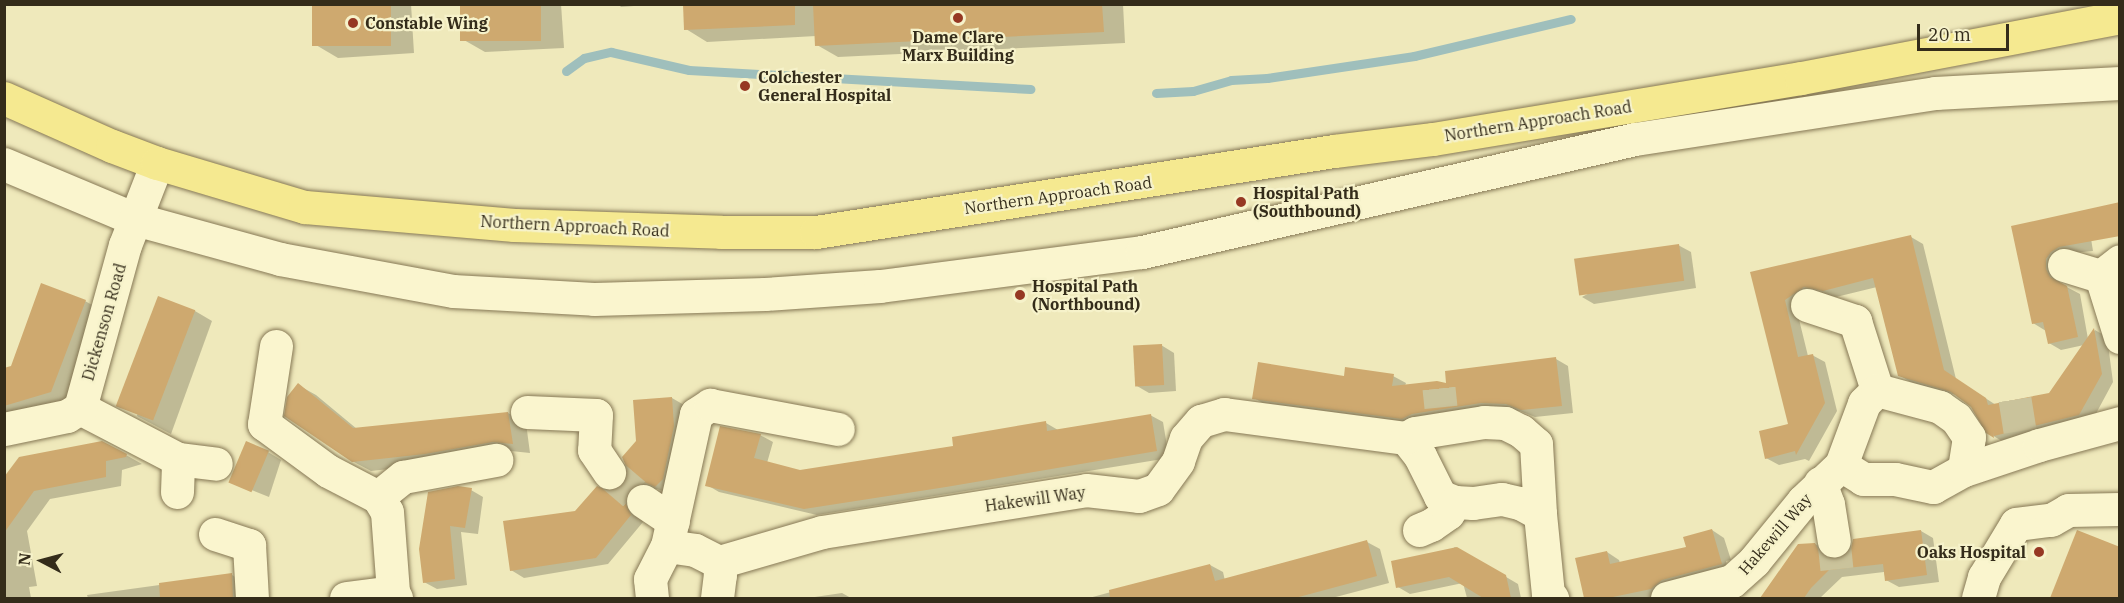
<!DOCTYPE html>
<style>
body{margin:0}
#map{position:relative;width:2124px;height:603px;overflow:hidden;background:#efe9bb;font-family:"IBM Plex Serif",serif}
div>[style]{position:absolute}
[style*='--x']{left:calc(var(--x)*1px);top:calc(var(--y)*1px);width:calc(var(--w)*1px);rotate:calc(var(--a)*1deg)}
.shadow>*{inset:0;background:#0003}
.stream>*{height:9px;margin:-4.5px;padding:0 4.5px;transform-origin:4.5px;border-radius:4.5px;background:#9fbfbc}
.building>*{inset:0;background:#cea96f;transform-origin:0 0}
.minor-tunnel>*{height:33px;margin-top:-16.5px;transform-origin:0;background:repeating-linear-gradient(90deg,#cac39b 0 33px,transparent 0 49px)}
.roads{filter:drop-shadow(0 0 2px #867855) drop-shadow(0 0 2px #867855)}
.minor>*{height:33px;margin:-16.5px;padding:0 16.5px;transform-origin:16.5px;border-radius:16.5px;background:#faf5ce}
.major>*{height:33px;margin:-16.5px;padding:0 16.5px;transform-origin:16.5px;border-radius:16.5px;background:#f5e990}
.dots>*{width:16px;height:16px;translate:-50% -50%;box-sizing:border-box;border:3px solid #f6f2ca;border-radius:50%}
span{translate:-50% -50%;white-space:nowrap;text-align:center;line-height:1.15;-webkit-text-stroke:4.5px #f6f2ca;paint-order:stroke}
.poi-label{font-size:16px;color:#342c1a;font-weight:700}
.left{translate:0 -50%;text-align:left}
.right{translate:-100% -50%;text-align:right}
.street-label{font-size:16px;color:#342c1a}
.frame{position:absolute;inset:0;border:6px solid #342c1a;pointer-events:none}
.north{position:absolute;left:12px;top:531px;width:60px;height:60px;-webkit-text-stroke:4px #f6f2ca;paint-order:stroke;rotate:276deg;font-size:16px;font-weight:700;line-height:24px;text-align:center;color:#342c1a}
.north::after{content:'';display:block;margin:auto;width:21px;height:27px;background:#342c1a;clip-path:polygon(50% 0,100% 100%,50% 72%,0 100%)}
.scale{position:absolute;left:1917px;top:24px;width:92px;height:27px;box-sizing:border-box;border:3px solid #342c1a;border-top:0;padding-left:8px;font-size:18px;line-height:21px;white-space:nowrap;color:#342c1a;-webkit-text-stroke:4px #f6f2ca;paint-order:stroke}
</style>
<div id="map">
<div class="shadow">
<div style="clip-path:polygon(314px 4px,411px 4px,414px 53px,338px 58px,316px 45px)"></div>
<div style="clip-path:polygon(462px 4px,561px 4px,564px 48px,485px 52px,464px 40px)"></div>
<div style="clip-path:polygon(618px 4px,660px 4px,621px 7px)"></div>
<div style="clip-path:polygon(684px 4px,1123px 4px,1125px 43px,838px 57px,817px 45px,816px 36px,707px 42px,686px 29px)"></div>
<div style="clip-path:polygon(2088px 220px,2093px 251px,2072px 253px,2058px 278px,2061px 284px,2080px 294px,2088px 339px,2095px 330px,2107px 337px,2113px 382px,2092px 421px,2005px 443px,1987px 432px,1972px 406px,1960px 396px,1912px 383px,1899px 375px,1877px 287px,1836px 297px,1816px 293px,1796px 307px,1808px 356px,1812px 355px,1825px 362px,1837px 411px,1809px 461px,1805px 459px,1779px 465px,1766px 458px,1790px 425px,1752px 274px,1911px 237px,1923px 244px,1956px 379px,1996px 405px,2050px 394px,2084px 345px,2061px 350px,2049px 343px,2046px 331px,2033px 323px,2013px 228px)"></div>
<div style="clip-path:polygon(1678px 245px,1691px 252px,1696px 288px,1594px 304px,1582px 297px)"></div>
<div style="clip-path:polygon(159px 298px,195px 311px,212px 321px,171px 434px,137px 416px)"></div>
<div style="clip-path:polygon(85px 301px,101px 310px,67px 400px,4px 420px,4px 369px,12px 367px)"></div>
<div style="clip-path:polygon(1161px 345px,1174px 353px,1176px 391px,1149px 393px,1137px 386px)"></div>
<div style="clip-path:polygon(1556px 359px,1568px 366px,1573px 413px,1535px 417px,1520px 411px,1495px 410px,1416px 425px,1266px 405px,1254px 398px,1345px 378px,1393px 376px,1406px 383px,1405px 386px,1448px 385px)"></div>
<div style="clip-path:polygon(298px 385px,316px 395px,357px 429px,508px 413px,526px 423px,530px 453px,511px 451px,443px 463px,371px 471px,352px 461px)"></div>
<div style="clip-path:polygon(672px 398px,684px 405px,669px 493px,657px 489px,647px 491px,636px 508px,643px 522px,608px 564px,524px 578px,511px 570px,576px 513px,621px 488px)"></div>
<div style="clip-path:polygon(1150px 415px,1163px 422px,1169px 458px,817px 515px,719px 492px,707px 485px,760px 435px,773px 442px,767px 463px,799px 472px,955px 447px,1046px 423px,1058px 430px)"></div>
<div style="clip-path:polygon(268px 452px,281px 460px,269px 497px,234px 483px)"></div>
<div style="clip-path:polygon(126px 455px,142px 464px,122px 470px,121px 486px,50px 499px,27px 531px,37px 586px,29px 587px,31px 598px,4px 598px,4px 480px)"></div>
<div style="clip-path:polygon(471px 490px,483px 497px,478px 534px,461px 532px,467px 585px,437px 589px,424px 582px,429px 493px)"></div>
<div style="clip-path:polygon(1712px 530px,1724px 538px,1731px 560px,1726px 561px,1728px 573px,1650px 598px,1585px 598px,1577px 559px,1607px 552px,1619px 560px,1620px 563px,1687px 548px)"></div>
<div style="clip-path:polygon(1921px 531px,1933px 538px,1939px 582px,1899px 587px,1886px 580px,1884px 572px,1842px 577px,1820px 598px,1769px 598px,1768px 589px,1815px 544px,1828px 551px,1831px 560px,1837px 561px)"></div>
<div style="clip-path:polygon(2077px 532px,2120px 548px,2120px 598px,2051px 598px)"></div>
<div style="clip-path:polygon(1367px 542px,1380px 549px,1389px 583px,1332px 598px,1257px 598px,1250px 572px)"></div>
<div style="clip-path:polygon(1455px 547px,1518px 584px,1521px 598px,1467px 598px,1463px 583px,1410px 594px,1398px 587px)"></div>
<div style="clip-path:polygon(1210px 565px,1223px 572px,1229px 598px,1089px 598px)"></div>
<div style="clip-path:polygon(232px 575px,249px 585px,250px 598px,88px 598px,87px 595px)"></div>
<div style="clip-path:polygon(842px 593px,851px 598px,808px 598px)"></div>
</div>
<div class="stream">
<div style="--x:566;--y:71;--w:22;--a:-36"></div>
<div style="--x:584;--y:58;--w:28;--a:-13"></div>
<div style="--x:611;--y:52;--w:80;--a:13"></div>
<div style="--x:689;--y:70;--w:342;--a:3.2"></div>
<div style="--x:1156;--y:93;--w:37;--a:-3"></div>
<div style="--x:1193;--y:91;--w:40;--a:-16"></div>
<div style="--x:1231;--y:80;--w:36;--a:-3"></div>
<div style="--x:1267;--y:78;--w:149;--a:-8.5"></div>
<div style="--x:1414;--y:56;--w:161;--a:-13.3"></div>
</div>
<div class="building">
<div style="left:312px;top:4px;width:79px;height:42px"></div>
<div style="left:460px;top:4px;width:81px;height:37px"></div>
<div style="clip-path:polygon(683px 4px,795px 4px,795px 25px,684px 30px)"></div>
<div style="clip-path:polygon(813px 4px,1102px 4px,1104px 32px,815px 46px)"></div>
<div style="clip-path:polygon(2120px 202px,2120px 236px,2059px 247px,2051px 252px,2046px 259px,2046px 269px,2050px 277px,2067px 286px,2078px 337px,2048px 344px,2043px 322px,2032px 324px,2011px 226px)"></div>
<div style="clip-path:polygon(1911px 235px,1944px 370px,1986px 398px,1988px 405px,2049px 393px,2094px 328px,2102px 374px,2079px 415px,1994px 436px,1993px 431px,1994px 438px,1986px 433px,1971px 407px,1951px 392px,1898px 376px,1873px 278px,1823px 291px,1804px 287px,1785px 300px,1798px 357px,1813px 354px,1825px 403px,1796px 455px,1795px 451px,1765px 459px,1759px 431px,1788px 424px,1750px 272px)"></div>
<div style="left:1679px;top:244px;width:37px;height:106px;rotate:82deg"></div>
<div style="clip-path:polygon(41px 283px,86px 300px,51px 392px,4px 406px,4px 368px,11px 366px)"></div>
<div style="left:158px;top:296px;width:40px;height:118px;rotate:21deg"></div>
<div style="left:1162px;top:344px;width:41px;height:29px;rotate:87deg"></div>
<div style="clip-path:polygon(1556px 357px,1562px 406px,1521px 410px,1506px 404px,1481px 403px,1412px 414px,1402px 419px,1252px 399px,1258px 362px,1344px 376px,1345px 367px,1394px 374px,1392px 386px,1437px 381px,1446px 383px,1445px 371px)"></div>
<div style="clip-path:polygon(298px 383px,353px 428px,508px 412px,513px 444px,493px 442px,425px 454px,352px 462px,284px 416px,287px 397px)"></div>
<div style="clip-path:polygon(672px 397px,674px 426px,663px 479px,655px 487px,644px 482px,634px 485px,628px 490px,624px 500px,631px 515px,596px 558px,510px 571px,503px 521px,575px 511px,597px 486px,610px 491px,620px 487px,626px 481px,628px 471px,622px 457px,636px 441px,633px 400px)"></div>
<div style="clip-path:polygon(1151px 414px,1157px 451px,946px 487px,804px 509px,705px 486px,720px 426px,761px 434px,754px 458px,800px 470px,953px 446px,952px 437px,1046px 421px,1047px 431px)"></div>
<div style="clip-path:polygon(102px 441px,127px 454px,126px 457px,106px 461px,106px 477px,34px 491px,4px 533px,4px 477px,19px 457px)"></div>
<div style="left:246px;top:441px;width:25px;height:45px;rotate:23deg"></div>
<div style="clip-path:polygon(458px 486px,472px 488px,465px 528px,450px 526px,455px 579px,423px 583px,419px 549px,428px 492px)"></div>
<div style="clip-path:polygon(1712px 529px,1722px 564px,1662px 580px,1651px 589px,1608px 598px,1584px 598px,1575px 558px,1607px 551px,1610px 564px,1686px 547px,1683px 537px)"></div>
<div style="clip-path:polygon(1921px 530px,1927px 575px,1885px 581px,1883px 564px,1829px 570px,1811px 588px,1804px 598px,1760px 598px,1798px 544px,1815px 543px,1820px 553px,1827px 558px,1836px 560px,1846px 555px,1851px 548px,1853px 539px)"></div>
<div style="clip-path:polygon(2077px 530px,2120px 547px,2120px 598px,2050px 598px)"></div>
<div style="clip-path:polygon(1367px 540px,1377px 576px,1295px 598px,1110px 598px,1109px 590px,1210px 564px,1215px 581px)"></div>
<div style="clip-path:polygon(1457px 547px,1506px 575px,1511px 598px,1483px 598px,1449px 577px,1396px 588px,1391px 561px)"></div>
<div style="clip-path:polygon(232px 573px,233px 598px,160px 598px,159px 583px)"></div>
</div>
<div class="minor-tunnel">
<div style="--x:1439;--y:388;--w:19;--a:84"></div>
<div style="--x:2015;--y:399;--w:32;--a:81"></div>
<div style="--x:609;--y:472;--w:45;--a:40.5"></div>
<div style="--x:1834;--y:541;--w:28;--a:84"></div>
</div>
<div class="roads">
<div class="minor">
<div style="--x:4;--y:164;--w:142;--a:22.8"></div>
<div style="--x:135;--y:219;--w:150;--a:15.4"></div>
<div style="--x:280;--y:259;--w:176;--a:10.5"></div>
<div style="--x:453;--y:291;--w:141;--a:3.2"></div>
<div style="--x:594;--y:299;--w:171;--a:-1.7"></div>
<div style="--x:765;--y:294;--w:115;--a:-4"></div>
<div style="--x:880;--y:286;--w:264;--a:-7.4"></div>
<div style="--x:1142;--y:252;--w:506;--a:-12.91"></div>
<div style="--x:1635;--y:139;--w:304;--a:-8.7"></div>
<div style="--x:1935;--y:93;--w:185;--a:-3.1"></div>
<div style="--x:2064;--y:265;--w:39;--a:17"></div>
<div style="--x:2101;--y:276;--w:24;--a:-38"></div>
<div style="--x:2101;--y:276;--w:64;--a:72.7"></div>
<div style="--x:1807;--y:305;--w:51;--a:18.4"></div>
<div style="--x:1855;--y:321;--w:72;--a:72.3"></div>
<div style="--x:276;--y:346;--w:79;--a:98.7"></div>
<div style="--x:264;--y:424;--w:79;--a:36.3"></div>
<div style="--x:328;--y:471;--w:56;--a:27.5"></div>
<div style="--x:378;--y:497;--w:17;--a:59"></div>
<div style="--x:387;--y:512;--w:80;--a:85.7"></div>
<div style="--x:80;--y:408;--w:110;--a:27.5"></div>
<div style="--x:178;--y:459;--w:38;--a:7"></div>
<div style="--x:527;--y:412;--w:69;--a:2.5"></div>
<div style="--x:596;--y:415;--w:35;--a:93"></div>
<div style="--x:594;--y:450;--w:27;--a:56"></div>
<div style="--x:4;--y:429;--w:64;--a:-11.7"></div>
<div style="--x:67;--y:416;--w:15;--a:-32"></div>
<div style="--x:80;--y:408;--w:169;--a:-74.6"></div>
<div style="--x:125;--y:245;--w:88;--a:-68.7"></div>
<div style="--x:1406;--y:438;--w:23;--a:52"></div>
<div style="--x:1420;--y:456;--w:45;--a:63.4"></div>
<div style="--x:1440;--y:496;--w:16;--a:22"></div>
<div style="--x:1455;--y:502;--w:18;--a:3"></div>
<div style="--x:1473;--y:503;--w:29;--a:-8"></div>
<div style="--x:1502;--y:499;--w:18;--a:13"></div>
<div style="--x:1520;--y:503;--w:23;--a:29"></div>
<div style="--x:1540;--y:514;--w:80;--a:84.3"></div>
<div style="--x:1548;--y:594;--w:6;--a:45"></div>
<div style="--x:1841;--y:465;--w:26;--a:32"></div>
<div style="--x:1863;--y:479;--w:32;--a:0"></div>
<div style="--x:1895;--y:479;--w:39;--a:12"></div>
<div style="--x:1933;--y:487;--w:35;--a:-29"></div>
<div style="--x:1964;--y:470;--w:79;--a:-18.4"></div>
<div style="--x:2039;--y:445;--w:84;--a:-15.2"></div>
<div style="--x:1820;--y:483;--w:22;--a:69"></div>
<div style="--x:1828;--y:504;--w:37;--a:81"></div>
<div style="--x:177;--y:492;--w:33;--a:-88"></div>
<div style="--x:378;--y:497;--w:32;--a:-39"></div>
<div style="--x:403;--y:477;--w:95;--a:-10.4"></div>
<div style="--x:643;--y:501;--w:36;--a:34"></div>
<div style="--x:1419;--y:530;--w:13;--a:-23"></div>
<div style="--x:1431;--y:525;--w:21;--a:-35"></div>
<div style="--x:1448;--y:513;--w:13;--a:-58"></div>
<div style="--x:215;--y:534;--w:36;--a:18"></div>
<div style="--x:249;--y:545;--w:53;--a:86.8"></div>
<div style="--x:667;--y:546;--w:28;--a:8"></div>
<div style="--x:695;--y:550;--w:27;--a:27"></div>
<div style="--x:719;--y:562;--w:107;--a:-16.2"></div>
<div style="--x:822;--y:532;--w:267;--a:-9"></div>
<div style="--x:1086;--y:490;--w:53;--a:6.5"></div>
<div style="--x:1139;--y:496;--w:20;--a:-20"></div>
<div style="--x:1158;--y:489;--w:34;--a:-54"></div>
<div style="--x:1178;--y:461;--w:24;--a:-71"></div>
<div style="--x:1186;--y:438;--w:23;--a:-49"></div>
<div style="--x:1201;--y:421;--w:24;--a:-17"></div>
<div style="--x:1224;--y:414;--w:184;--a:7.5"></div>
<div style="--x:1406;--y:438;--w:10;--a:-29"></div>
<div style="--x:1415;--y:433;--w:70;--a:-9.1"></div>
<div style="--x:1484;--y:422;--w:21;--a:3"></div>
<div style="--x:1505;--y:423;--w:18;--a:27"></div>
<div style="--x:1521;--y:431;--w:20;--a:41"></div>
<div style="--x:1536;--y:444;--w:70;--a:86.7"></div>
<div style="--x:346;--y:598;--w:47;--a:-7.3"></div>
<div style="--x:393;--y:592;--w:7;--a:63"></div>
<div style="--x:652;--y:598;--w:19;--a:-96"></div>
<div style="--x:650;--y:579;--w:37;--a:-63"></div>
<div style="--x:667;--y:546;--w:135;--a:-77.6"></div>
<div style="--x:696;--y:414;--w:17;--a:-33"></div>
<div style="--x:710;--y:405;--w:130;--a:10.6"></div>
<div style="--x:717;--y:598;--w:23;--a:-83"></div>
<div style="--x:720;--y:575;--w:13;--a:-94"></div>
<div style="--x:1667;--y:598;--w:67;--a:-14.7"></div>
<div style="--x:1732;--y:581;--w:30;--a:-42"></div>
<div style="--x:1754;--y:561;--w:77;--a:-50.8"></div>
<div style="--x:1803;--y:501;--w:52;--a:-43.5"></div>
<div style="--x:1841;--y:465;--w:66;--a:-69.6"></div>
<div style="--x:1864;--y:403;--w:18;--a:-45"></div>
<div style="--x:1877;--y:390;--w:65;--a:15.1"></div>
<div style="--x:1940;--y:407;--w:19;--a:35"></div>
<div style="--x:1956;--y:418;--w:23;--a:56"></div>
<div style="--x:1969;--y:437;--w:33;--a:99"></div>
<div style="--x:1978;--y:598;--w:22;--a:-74"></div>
<div style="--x:1984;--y:577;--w:62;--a:-58.9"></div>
<div style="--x:2016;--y:524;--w:35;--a:-7"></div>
<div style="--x:2051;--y:520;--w:20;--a:-30"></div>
<div style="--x:2068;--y:510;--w:52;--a:-1.1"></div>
</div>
<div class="major">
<div style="--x:4;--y:98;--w:118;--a:24"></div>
<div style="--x:112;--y:146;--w:48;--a:20.7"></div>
<div style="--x:157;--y:163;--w:154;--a:16.6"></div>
<div style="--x:305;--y:207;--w:210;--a:4.9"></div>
<div style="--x:514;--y:225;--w:207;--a:1.9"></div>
<div style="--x:721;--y:232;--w:95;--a:0"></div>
<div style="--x:816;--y:232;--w:524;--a:-8.89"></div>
<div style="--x:1334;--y:151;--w:100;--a:-6.9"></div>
<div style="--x:1433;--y:139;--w:373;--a:-9.4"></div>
<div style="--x:1801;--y:78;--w:325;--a:-10.8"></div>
</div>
</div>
<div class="dots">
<div style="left:958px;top:18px;background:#963823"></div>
<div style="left:353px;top:23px;background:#963823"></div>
<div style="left:745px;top:86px;background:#963823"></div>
<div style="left:1241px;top:202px;background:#963823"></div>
<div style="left:1020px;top:295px;background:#963823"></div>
<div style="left:2039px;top:552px;background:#963823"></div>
</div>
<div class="poi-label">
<span class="left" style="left:365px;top:23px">Constable Wing</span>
<span style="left:958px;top:46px">Dame Clare<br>Marx Building</span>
<span class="left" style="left:758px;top:86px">Colchester<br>General Hospital</span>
<span class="left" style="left:1253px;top:202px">Hospital Path<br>(Southbound)</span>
<span class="left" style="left:1032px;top:295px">Hospital Path<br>(Northbound)</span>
<span class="right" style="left:2026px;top:552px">Oaks Hospital</span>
</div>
<div class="street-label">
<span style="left:1538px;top:121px;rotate:-9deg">Northern Approach Road</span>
<span style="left:1058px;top:195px;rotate:-8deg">Northern Approach Road</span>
<span style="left:575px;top:226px;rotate:3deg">Northern Approach Road</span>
<span style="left:104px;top:322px;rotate:-74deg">Dickenson Road</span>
<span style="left:1035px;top:499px;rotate:-8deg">Hakewill Way</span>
<span style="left:1775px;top:534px;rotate:-49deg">Hakewill Way</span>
</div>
<div class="frame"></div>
<div class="north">N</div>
<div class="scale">20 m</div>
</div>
